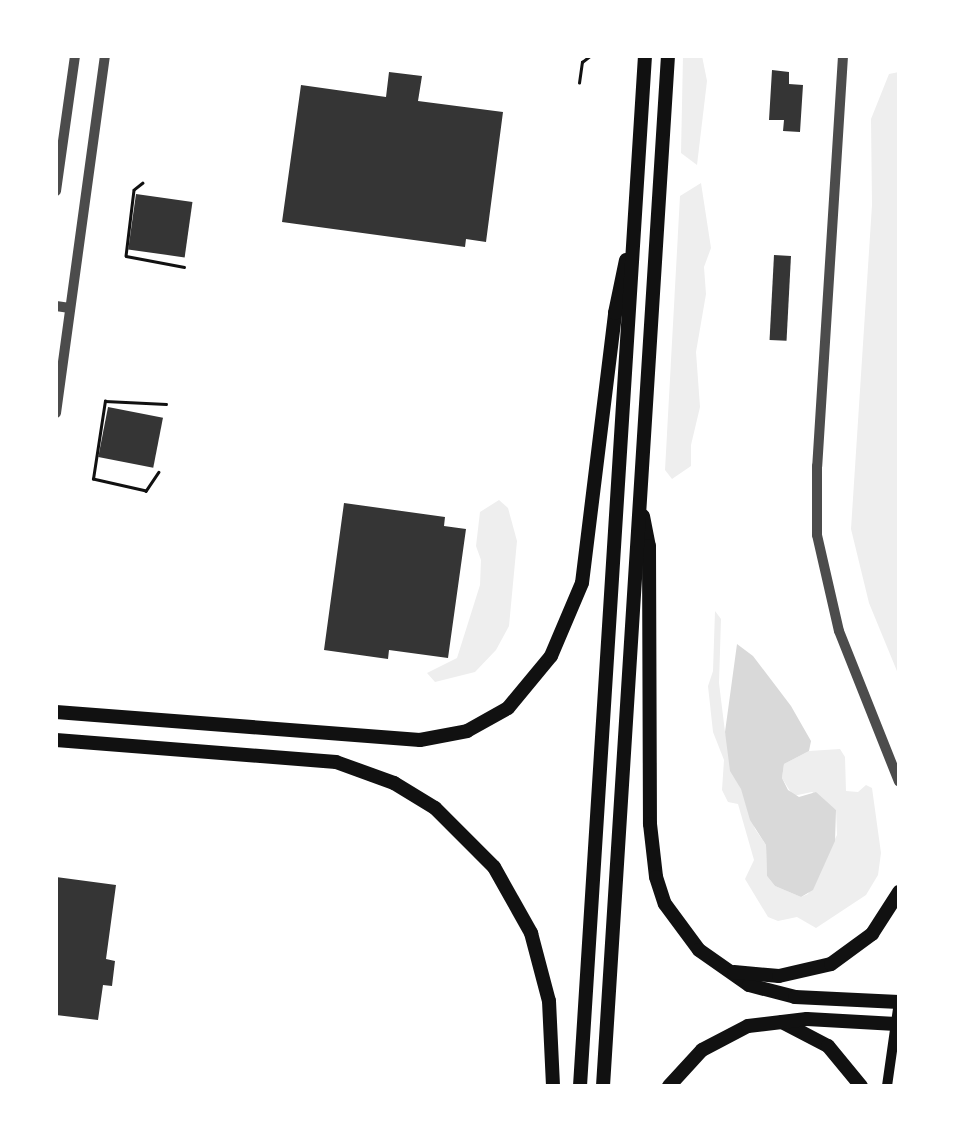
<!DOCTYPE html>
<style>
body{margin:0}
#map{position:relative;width:955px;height:1142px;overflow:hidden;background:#fff;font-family:Barlow,sans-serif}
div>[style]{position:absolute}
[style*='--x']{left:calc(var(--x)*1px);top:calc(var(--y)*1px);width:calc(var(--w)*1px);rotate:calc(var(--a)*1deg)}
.green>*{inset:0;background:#eee}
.water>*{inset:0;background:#d9d9d9}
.building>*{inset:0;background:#353535;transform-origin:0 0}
.path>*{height:2.5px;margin:-1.25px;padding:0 1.25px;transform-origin:1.25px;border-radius:1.25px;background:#111}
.tertiary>*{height:10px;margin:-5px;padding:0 5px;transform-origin:5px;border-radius:5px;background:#4c4c4c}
.secondary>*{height:10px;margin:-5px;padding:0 5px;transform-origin:5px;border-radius:5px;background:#111}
.motorway>*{height:14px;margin:-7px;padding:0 7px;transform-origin:7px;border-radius:7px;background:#111}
span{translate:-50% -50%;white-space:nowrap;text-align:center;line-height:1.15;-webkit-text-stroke:7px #fff;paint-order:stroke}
.frame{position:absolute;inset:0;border:58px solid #fff;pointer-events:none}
</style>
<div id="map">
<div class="green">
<div style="clip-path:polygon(683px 56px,702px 56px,707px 81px,697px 165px,681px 153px)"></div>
<div style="clip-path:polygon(899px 72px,899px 676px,869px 603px,851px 529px,872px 205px,871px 119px,889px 74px)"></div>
<div style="clip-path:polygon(701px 183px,711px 248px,704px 267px,706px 294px,696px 352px,700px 407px,691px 445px,691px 466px,672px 479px,665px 470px,680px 196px)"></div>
<div style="clip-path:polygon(499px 500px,508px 508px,517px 541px,509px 626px,496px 650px,475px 672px,435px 682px,427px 673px,457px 658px,480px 585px,481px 560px,476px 546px,480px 512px)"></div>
<div style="clip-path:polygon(715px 611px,721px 619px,719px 683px,725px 732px,755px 829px,766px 845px,767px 876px,775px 886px,801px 897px,808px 894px,837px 835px,836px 810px,812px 792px,793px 796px,782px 778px,784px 764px,809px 751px,840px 749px,845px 757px,846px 791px,858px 792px,866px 785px,872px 788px,881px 853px,878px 875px,866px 895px,816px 928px,797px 917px,778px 921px,768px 917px,745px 879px,754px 860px,738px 804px,728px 802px,722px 790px,724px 760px,713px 732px,708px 686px,713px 671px)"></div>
</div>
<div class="water">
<div style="clip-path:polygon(737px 644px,753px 656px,791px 706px,811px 741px,809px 751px,784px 764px,782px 778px,788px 790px,799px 797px,816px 792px,836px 810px,835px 841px,813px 890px,801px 897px,775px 886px,767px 876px,766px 845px,750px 820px,741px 789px,730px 771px,725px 732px)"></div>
</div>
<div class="building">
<div style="clip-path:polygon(772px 70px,789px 72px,789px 84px,803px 85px,800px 132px,783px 131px,784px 120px,769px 120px)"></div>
<div style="clip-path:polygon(389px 72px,422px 76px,418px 101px,503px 112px,486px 242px,466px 239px,465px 247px,282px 222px,301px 85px,386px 97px)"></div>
<div style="left:136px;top:194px;width:57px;height:56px;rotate:8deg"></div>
<div style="left:774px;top:255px;width:17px;height:85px;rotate:3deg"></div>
<div style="left:108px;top:407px;width:56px;height:51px;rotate:11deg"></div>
<div style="clip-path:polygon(344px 503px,445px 517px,444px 526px,466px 529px,448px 658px,389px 650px,388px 659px,324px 650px)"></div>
<div style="clip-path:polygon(56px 877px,116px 885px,106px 959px,115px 961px,112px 986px,103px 985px,98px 1020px,56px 1015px)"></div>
</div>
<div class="path">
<div style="--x:579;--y:83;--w:21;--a:-82"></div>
<div style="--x:582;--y:62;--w:10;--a:-37"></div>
<div style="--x:143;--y:183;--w:11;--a:142"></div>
<div style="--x:134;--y:190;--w:66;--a:96.9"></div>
<div style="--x:126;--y:256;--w:59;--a:10.7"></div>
<div style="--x:159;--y:472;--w:23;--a:124"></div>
<div style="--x:146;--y:491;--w:54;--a:-167.2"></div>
<div style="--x:93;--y:479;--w:79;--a:-81.3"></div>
<div style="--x:105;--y:401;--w:61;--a:2.8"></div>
</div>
<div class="tertiary">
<div style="--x:843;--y:56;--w:411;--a:93.6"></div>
<div style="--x:817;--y:466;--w:69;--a:90"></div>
<div style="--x:817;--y:535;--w:98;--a:77.1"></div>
<div style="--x:839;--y:631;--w:162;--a:68.3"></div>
<div style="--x:56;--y:191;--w:136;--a:-82"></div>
<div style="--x:56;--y:306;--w:14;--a:8"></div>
<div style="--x:56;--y:413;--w:360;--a:-82.2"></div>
</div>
<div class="secondary">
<div style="--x:887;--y:1086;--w:85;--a:-81.9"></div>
</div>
<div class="motorway">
<div style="--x:643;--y:516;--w:31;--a:79"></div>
<div style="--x:649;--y:546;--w:278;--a:89.8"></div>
<div style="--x:650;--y:824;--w:53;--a:83.5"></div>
<div style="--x:656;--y:877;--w:28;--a:72"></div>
<div style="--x:665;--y:904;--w:57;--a:53.5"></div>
<div style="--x:699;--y:950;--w:61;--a:35"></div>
<div style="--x:749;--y:985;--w:48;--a:14.6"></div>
<div style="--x:795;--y:997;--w:104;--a:2.8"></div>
<div style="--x:56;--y:712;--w:365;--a:4.4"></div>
<div style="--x:420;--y:740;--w:48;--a:-10.8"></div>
<div style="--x:467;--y:731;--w:47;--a:-29.3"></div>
<div style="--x:508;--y:708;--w:67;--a:-50.4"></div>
<div style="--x:551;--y:656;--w:79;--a:-67"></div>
<div style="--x:582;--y:583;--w:272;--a:-83"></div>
<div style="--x:615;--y:313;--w:54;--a:-78.3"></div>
<div style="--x:56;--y:740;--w:281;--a:4.5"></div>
<div style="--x:336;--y:762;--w:62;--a:19.9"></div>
<div style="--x:394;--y:783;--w:48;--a:31.4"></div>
<div style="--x:435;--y:808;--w:83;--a:45"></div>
<div style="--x:494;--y:867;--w:76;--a:60.7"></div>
<div style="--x:531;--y:933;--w:70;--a:75.2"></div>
<div style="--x:549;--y:1001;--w:85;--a:87.3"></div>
<div style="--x:734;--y:972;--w:45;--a:5.1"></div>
<div style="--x:779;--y:976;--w:53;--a:-13"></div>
<div style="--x:831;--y:964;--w:51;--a:-36.2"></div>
<div style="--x:872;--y:934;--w:50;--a:-57.3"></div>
<div style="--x:782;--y:1022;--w:52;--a:27.6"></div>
<div style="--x:828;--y:1046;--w:52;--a:50.5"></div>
<div style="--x:580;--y:1086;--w:1032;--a:-86.39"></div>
<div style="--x:603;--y:1086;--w:1032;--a:-86.39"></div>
<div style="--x:669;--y:1086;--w:49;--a:-47.5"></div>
<div style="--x:702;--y:1050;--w:52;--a:-27.6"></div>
<div style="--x:748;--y:1026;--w:59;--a:-6.8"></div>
<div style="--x:807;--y:1019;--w:89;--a:3.2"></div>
</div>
<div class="frame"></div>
</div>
